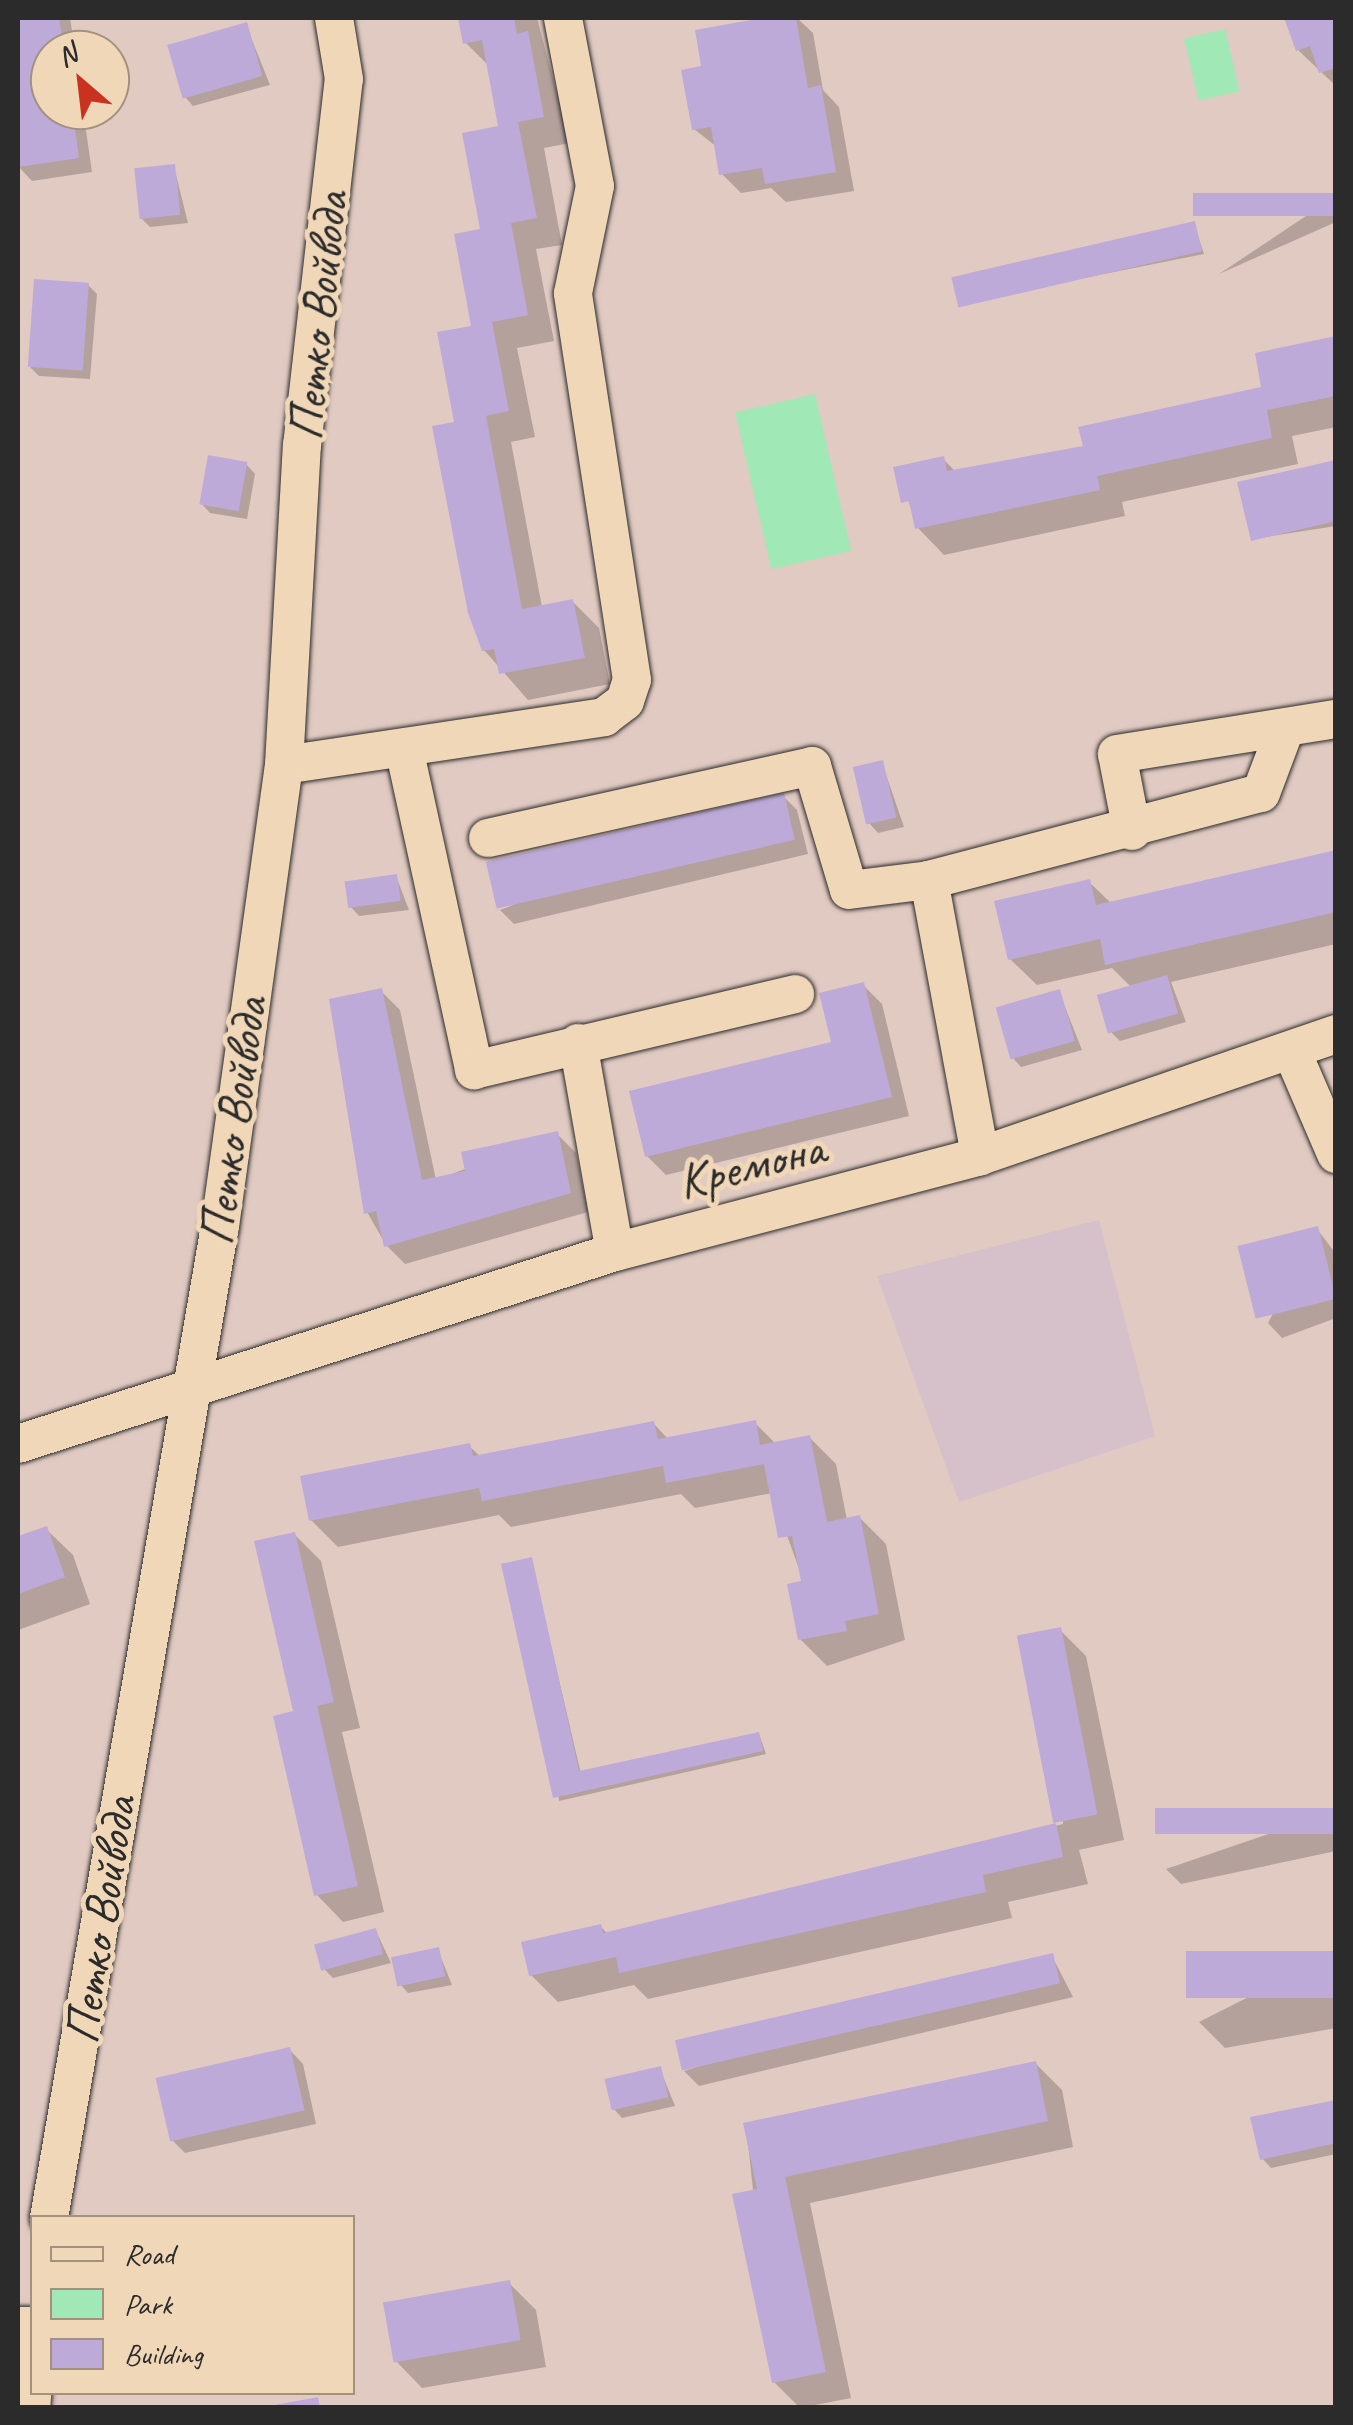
<!DOCTYPE html>
<meta charset="utf-8">
<style>
body{margin:0}
#map{position:relative;width:1353px;height:2425px;overflow:hidden;background:#e1cac2;font-family:Caveat,sans-serif}
div>[style]{position:absolute}
[style*='--x']{left:calc(var(--x)*1px);top:calc(var(--y)*1px);width:calc(var(--w)*1px);rotate:calc(var(--a)*1deg)}
.built>*{inset:0;background:#d6c0c9}
.green>*{inset:0;background:#a0e8b5;transform-origin:0 0}
.shadow>*{inset:0;background:#0003}
.building>*{inset:0;background:#beaad9;transform-origin:0 0}
.roads{filter:drop-shadow(0 0 2px #2b2b2b) drop-shadow(0 0 2px #2b2b2b)}
.street>*{height:38px;margin:-19px;padding:0 19px;transform-origin:19px;border-radius:19px;background:#f0d7b8}
.secondary>*{height:55px;margin:-27.5px;padding:0 27.5px;transform-origin:27.5px;border-radius:27.5px;background:#f0d7b8}
span{translate:-50% -50%;white-space:nowrap;text-align:center;line-height:1.15;-webkit-text-stroke:10px #f0d7b8;paint-order:stroke}
.street-label{font-size:50px;color:#2b2b2b}
.frame{position:absolute;inset:0;border:20px solid #2b2b2b;pointer-events:none}
.legend{position:absolute;left:30px;top:2215px;width:325px;height:180px;box-sizing:border-box;background:#f0d7b8;border:2px solid #a19280;margin:0;padding:12px 18px;list-style:none;font-size:30px;color:#2b2b2b}
.legend li{display:flex;align-items:center;gap:20px;height:50px}
.legend b{width:50px;border:2px solid #a19280}
.north{position:absolute;left:30px;top:30px;width:100px;height:100px;box-sizing:border-box;background:#f0d7b8;border:2px solid #a19280;border-radius:50%;rotate:332deg;font-size:28px;font-weight:700;line-height:40px;text-align:center;color:#2b2b2b}
.north::after{content:'';display:block;margin:auto;width:35px;height:45px;background:#c8321e;clip-path:polygon(50% 0,100% 100%,50% 72%,0 100%)}
</style>
<div id="map">
<div class="built">
<div style="clip-path:polygon(1099px 1220px,1155px 1436px,959px 1502px,877px 1276px)"></div>
</div>
<div class="green">
<div style="left:1225px;top:29px;width:64px;height:42px;rotate:77deg"></div>
<div style="left:815px;top:394px;width:161px;height:82px;rotate:77deg"></div>
</div>
<div class="shadow">
<div style="clip-path:polygon(18px 18px,70px 18px,75px 50px,50px 50px,50px 110px,83px 110px,92px 172px,32px 181px,18px 166px)"></div>
<div style="clip-path:polygon(461px 18px,537px 18px,570px 143px,544px 148px,562px 245px,536px 249px,554px 341px,517px 348px,535px 437px,511px 442px,542px 607px,573px 602px,599px 628px,610px 684px,528px 700px,484px 650px,457px 424px,501px 128px,489px 66px,465px 42px)"></div>
<div style="clip-path:polygon(797px 18px,813px 33px,823px 90px,839px 107px,854px 191px,786px 202px,771px 188px,741px 193px,722px 174px,717px 147px,694px 129px,704px 68px,697px 32px)"></div>
<div style="clip-path:polygon(1336px 18px,1336px 86px,1298px 50px,1287px 19px)"></div>
<div style="clip-path:polygon(246px 25px,270px 85px,193px 106px,184px 96px)"></div>
<div style="clip-path:polygon(174px 167px,188px 223px,150px 227px,141px 218px)"></div>
<div style="clip-path:polygon(1336px 196px,1336px 222px,1219px 274px)"></div>
<div style="clip-path:polygon(1194px 224px,1204px 254px,959px 303px)"></div>
<div style="clip-path:polygon(88px 285px,97px 294px,90px 379px,39px 376px,30px 367px)"></div>
<div style="clip-path:polygon(1336px 338px,1336px 427px,1292px 436px,1298px 464px,1122px 502px,1125px 516px,944px 555px,918px 528px,897px 469px,943px 459px,956px 472px,1086px 448px,1264px 389px)"></div>
<div style="clip-path:polygon(1336px 462px,1336px 526px,1253px 539px)"></div>
<div style="clip-path:polygon(246px 464px,255px 474px,247px 519px,210px 513px,201px 503px)"></div>
<div style="clip-path:polygon(882px 763px,904px 827px,878px 833px,869px 823px)"></div>
<div style="clip-path:polygon(783px 796px,797px 810px,808px 854px,514px 924px,500px 910px)"></div>
<div style="clip-path:polygon(1336px 852px,1336px 944px,1171px 982px,1186px 1022px,1120px 1041px,1111px 1032px,1131px 987px,1112px 968px,1037px 985px,1010px 959px,1089px 882px,1112px 904px)"></div>
<div style="clip-path:polygon(396px 876px,409px 910px,359px 916px,350px 906px)"></div>
<div style="clip-path:polygon(863px 985px,882px 1004px,909px 1116px,666px 1175px,647px 1156px,834px 1044px)"></div>
<div style="clip-path:polygon(381px 991px,400px 1010px,436px 1180px,557px 1134px,576px 1153px,588px 1212px,405px 1264px,386px 1245px,367px 1212px)"></div>
<div style="clip-path:polygon(1059px 992px,1082px 1050px,1021px 1067px,1012px 1057px)"></div>
<div style="clip-path:polygon(1317px 1229px,1336px 1254px,1336px 1318px,1282px 1338px,1268px 1323px)"></div>
<div style="clip-path:polygon(755px 1423px,776px 1444px,810px 1438px,836px 1464px,847px 1520px,860px 1518px,886px 1544px,905px 1640px,827px 1666px,800px 1639px,804px 1583px,772px 1493px,695px 1508px,681px 1494px,511px 1527px,499px 1515px,338px 1547px,311px 1520px,469px 1446px,481px 1457px,654px 1424px,669px 1440px)"></div>
<div style="clip-path:polygon(46px 1529px,73px 1555px,90px 1604px,18px 1630px,18px 1539px)"></div>
<div style="clip-path:polygon(294px 1534px,321px 1561px,360px 1728px,342px 1732px,384px 1912px,343px 1922px,317px 1895px,296px 1713px)"></div>
<div style="clip-path:polygon(531px 1560px,581px 1774px,759px 1734px,766px 1754px,559px 1801px)"></div>
<div style="clip-path:polygon(1060px 1630px,1086px 1656px,1124px 1840px,1079px 1850px,1088px 1884px,1008px 1902px,1012px 1918px,648px 1999px,634px 1985px,558px 2002px,531px 1975px,600px 1926px,608px 1934px,1063px 1824px)"></div>
<div style="clip-path:polygon(1336px 1811px,1336px 1851px,1181px 1884px,1166px 1869px)"></div>
<div style="clip-path:polygon(376px 1931px,391px 1963px,333px 1978px,324px 1969px)"></div>
<div style="clip-path:polygon(438px 1950px,452px 1985px,408px 1993px,399px 1983px)"></div>
<div style="clip-path:polygon(1336px 1953px,1336px 2028px,1225px 2048px,1199px 2022px)"></div>
<div style="clip-path:polygon(1052px 1956px,1073px 1997px,699px 2086px,684px 2071px)"></div>
<div style="clip-path:polygon(289px 2049px,303px 2064px,316px 2124px,185px 2153px,170px 2138px)"></div>
<div style="clip-path:polygon(1035px 2063px,1062px 2090px,1073px 2147px,810px 2203px,851px 2398px,800px 2408px,774px 2382px,746px 2125px)"></div>
<div style="clip-path:polygon(660px 2069px,675px 2106px,622px 2118px,613px 2108px)"></div>
<div style="clip-path:polygon(1336px 2102px,1336px 2154px,1271px 2168px,1262px 2158px)"></div>
<div style="clip-path:polygon(509px 2283px,536px 2310px,546px 2367px,422px 2388px,396px 2361px)"></div>
</div>
<div class="building">
<div style="clip-path:polygon(18px 18px,59px 18px,64px 50px,50px 50px,50px 110px,72px 110px,79px 158px,18px 167px)"></div>
<div style="clip-path:polygon(458px 18px,514px 18px,517px 34px,528px 31px,544px 117px,518px 122px,537px 218px,511px 223px,528px 315px,492px 322px,509px 411px,486px 416px,522px 609px,573px 599px,585px 658px,499px 674px,494px 649px,482px 651px,468px 613px,432px 426px,454px 422px,437px 332px,471px 326px,454px 234px,480px 229px,462px 133px,498px 126px,482px 40px,463px 44px)"></div>
<div style="clip-path:polygon(762px 18px,796px 18px,808px 88px,821px 85px,836px 172px,765px 184px,762px 168px,719px 175px,711px 127px,692px 130px,681px 70px,701px 66px,695px 30px)"></div>
<div style="clip-path:polygon(1284px 18px,1336px 18px,1336px 68px,1319px 73px,1310px 46px,1296px 51px)"></div>
<div style="left:247px;top:22px;width:56px;height:83px;rotate:74deg"></div>
<div style="left:175px;top:164px;width:51px;height:41px;rotate:84deg"></div>
<div style="left:1336px;top:193px;width:23px;height:143px;rotate:90deg"></div>
<div style="left:1195px;top:221px;width:31px;height:250px;rotate:77deg"></div>
<div style="left:34px;top:279px;width:55px;height:88px;rotate:4deg"></div>
<div style="clip-path:polygon(1336px 336px,1336px 396px,1267px 410px,1272px 438px,1097px 476px,1100px 490px,915px 529px,909px 501px,901px 503px,893px 467px,944px 456px,947px 471px,1083px 446px,1078px 427px,1261px 387px,1255px 353px)"></div>
<div style="left:208px;top:455px;width:40px;height:50px;rotate:10deg"></div>
<div style="clip-path:polygon(1336px 460px,1336px 521px,1251px 541px,1237px 482px)"></div>
<div style="left:883px;top:760px;width:59px;height:31px;rotate:77deg"></div>
<div style="left:784px;top:793px;width:48px;height:306px;rotate:77deg"></div>
<div style="clip-path:polygon(1336px 850px,1336px 912px,1105px 965px,1100px 939px,1008px 960px,994px 901px,1090px 879px,1096px 905px)"></div>
<div style="left:397px;top:874px;width:27px;height:53px;rotate:82deg"></div>
<div style="left:1167px;top:975px;width:40px;height:73px;rotate:74deg"></div>
<div style="clip-path:polygon(864px 982px,892px 1097px,645px 1157px,629px 1091px,831px 1042px,819px 993px)"></div>
<div style="clip-path:polygon(382px 988px,422px 1180px,465px 1171px,461px 1152px,558px 1131px,571px 1193px,384px 1247px,376px 1211px,364px 1214px,329px 999px)"></div>
<div style="left:1060px;top:989px;width:54px;height:67px;rotate:74deg"></div>
<div style="left:1318px;top:1226px;width:75px;height:83px;rotate:76deg"></div>
<div style="clip-path:polygon(756px 1420px,760px 1445px,810px 1435px,827px 1522px,860px 1515px,879px 1614px,845px 1621px,847px 1631px,798px 1640px,787px 1584px,801px 1581px,792px 1536px,778px 1538px,764px 1464px,666px 1483px,663px 1466px,482px 1501px,479px 1488px,309px 1521px,300px 1476px,470px 1443px,473px 1456px,654px 1421px,658px 1439px)"></div>
<div style="clip-path:polygon(47px 1526px,65px 1577px,18px 1594px,18px 1536px)"></div>
<div style="clip-path:polygon(295px 1532px,334px 1702px,317px 1706px,358px 1886px,314px 1896px,273px 1716px,293px 1711px,254px 1541px)"></div>
<div style="clip-path:polygon(532px 1557px,579px 1771px,759px 1732px,763px 1751px,553px 1798px,501px 1564px)"></div>
<div style="left:1061px;top:1627px;width:191px;height:45px;rotate:79deg"></div>
<div style="left:1336px;top:1808px;width:26px;height:181px;rotate:90deg"></div>
<div style="clip-path:polygon(1056px 1823px,1063px 1857px,983px 1875px,986px 1892px,619px 1973px,616px 1957px,529px 1976px,521px 1942px,601px 1924px,603px 1933px)"></div>
<div style="left:376px;top:1928px;width:27px;height:64px;rotate:75deg"></div>
<div style="left:439px;top:1947px;width:30px;height:49px;rotate:78deg"></div>
<div style="left:1336px;top:1951px;width:47px;height:150px;rotate:90deg"></div>
<div style="left:1053px;top:1953px;width:31px;height:388px;rotate:77deg"></div>
<div style="left:290px;top:2047px;width:65px;height:138px;rotate:77deg"></div>
<div style="clip-path:polygon(1036px 2061px,1048px 2121px,785px 2177px,826px 2372px,772px 2383px,732px 2194px,757px 2189px,743px 2123px)"></div>
<div style="left:661px;top:2066px;width:32px;height:58px;rotate:77deg"></div>
<div style="clip-path:polygon(1336px 2100px,1336px 2143px,1260px 2160px,1250px 2117px)"></div>
<div style="left:510px;top:2280px;width:61px;height:129px;rotate:80deg"></div>
<div style="clip-path:polygon(318px 2397px,320px 2408px,270px 2408px,270px 2406px)"></div>
</div>
<div class="roads">
<div class="street">
<div style="--x:404;--y:748;--w:330;--a:77.7"></div>
<div style="--x:474;--y:1070;--w:330;--a:-13.3"></div>
<div style="--x:284;--y:765;--w:324;--a:-8.5"></div>
<div style="--x:604;--y:717;--w:26;--a:-37"></div>
<div style="--x:625;--y:701;--w:22;--a:-72"></div>
<div style="--x:632;--y:680;--w:391;--a:-98.7"></div>
<div style="--x:573;--y:293;--w:109;--a:-78.4"></div>
<div style="--x:595;--y:186;--w:171;--a:-100.8"></div>
<div style="--x:1132;--y:831;--w:78;--a:-101"></div>
<div style="--x:1117;--y:754;--w:222;--a:-9.1"></div>
<div style="--x:488;--y:838;--w:332;--a:-12.5"></div>
<div style="--x:812;--y:766;--w:129;--a:73.4"></div>
<div style="--x:849;--y:890;--w:81;--a:-7.1"></div>
<div style="--x:929;--y:880;--w:343;--a:-14.7"></div>
<div style="--x:1261;--y:793;--w:68;--a:-69.4"></div>
<div style="--x:929;--y:880;--w:281;--a:79.5"></div>
<div style="--x:578;--y:1043;--w:212;--a:80"></div>
<div style="--x:1293;--y:1054;--w:109;--a:66.7"></div>
<div style="--x:18;--y:1444;--w:627;--a:-17.83"></div>
<div style="--x:615;--y:1252;--w:377;--a:-14.7"></div>
<div style="--x:980;--y:1156;--w:376;--a:-18.9"></div>
<div style="--x:49;--y:2218;--w:1007;--a:-80.22"></div>
<div style="--x:220;--y:1226;--w:465;--a:-82.1"></div>
<div style="--x:284;--y:765;--w:320;--a:-86.8"></div>
<div style="--x:302;--y:446;--w:369;--a:-83.5"></div>
<div style="--x:344;--y:79;--w:62;--a:-99.3"></div>
</div>
<div class="secondary">
<div style="--x:18;--y:2334;--w:10;--a:0"></div>
<div style="--x:28;--y:2334;--w:74;--a:94.6"></div>
</div>
</div>
<div class="street-label">
<span style="left:318px;top:316px;rotate:-84deg">Петко Войвода</span>
<span style="left:233px;top:1121px;rotate:-82deg">Петко Войвода</span>
<span style="left:751px;top:1165px;rotate:-14deg">Кремона</span>
<span style="left:100px;top:1920px;rotate:-81deg">Петко Войвода</span>
</div>
<div class="frame"></div>
<ul class="legend">
<li><b style="height:12px;background:#f0d7b8"></b>Road</li>
<li><b style="height:28px;background:#a0e8b5"></b>Park</li>
<li><b style="height:28px;background:#beaad9"></b>Building</li>
</ul>
<div class="north">N</div>
</div>
